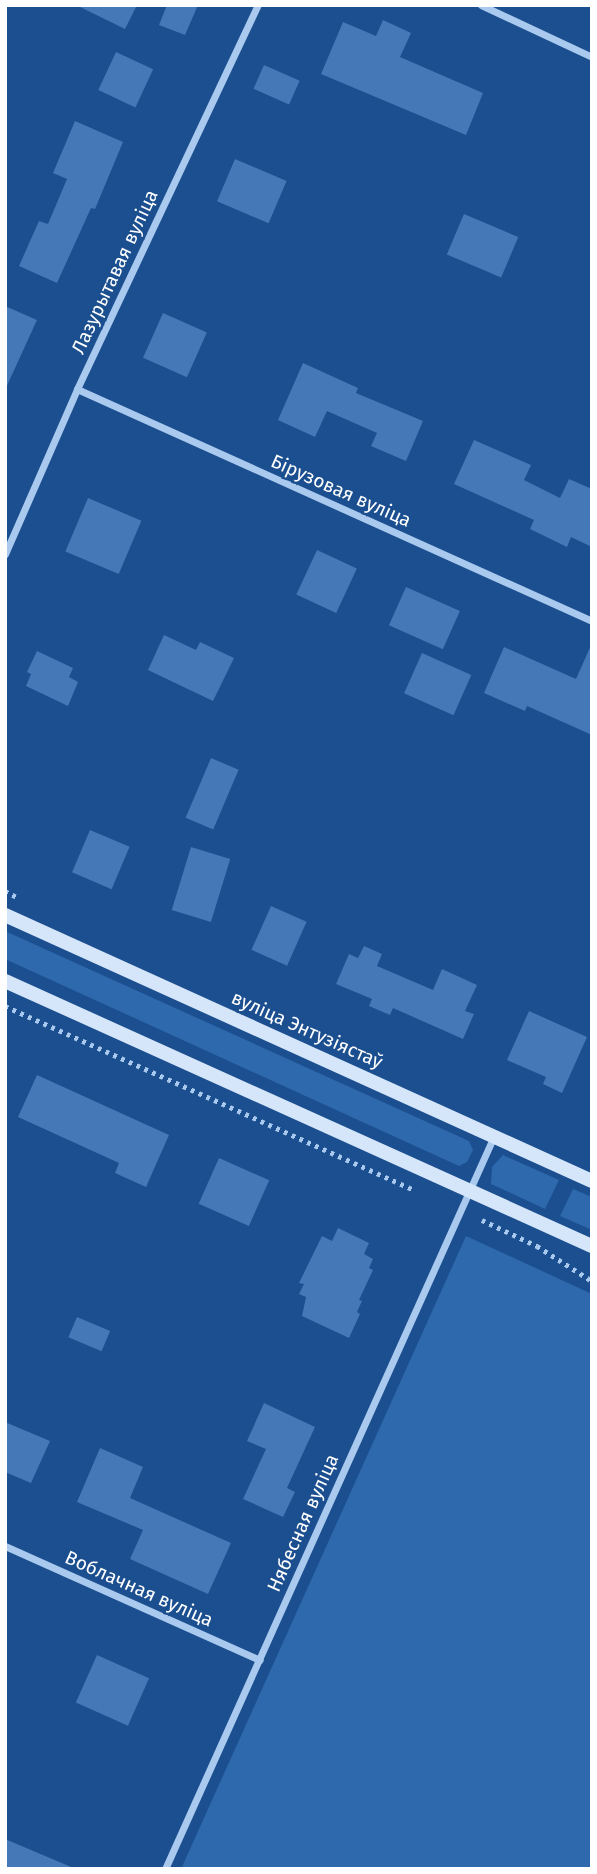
<!DOCTYPE html>
<meta charset="utf-8">
<style>
body{margin:0}
#map{position:relative;width:597px;height:1874px;overflow:hidden;background:#1b4f8f;font-family:"Fira Sans",sans-serif}
div>[style]{position:absolute}
[style*='--x']{left:calc(var(--x)*1px);top:calc(var(--y)*1px);width:calc(var(--w)*1px);rotate:calc(var(--a)*1deg)}
.green>*{inset:0;background:#2e69ad}
.building>*{inset:0;background:#4478b7;transform-origin:0 0}
.path>*{height:4.5px;margin-top:-2.25px;transform-origin:0;background:repeating-linear-gradient(90deg,#a9c9ee 0 3.5px,transparent 0 8.5px)}
.street>*{height:7px;margin:-3.5px;padding:0 3.5px;transform-origin:3.5px;border-radius:3.5px;background:#a9c9ee}
.secondary>*{height:14px;margin:-7px;padding:0 7px;transform-origin:7px;border-radius:7px;background:#d6e6fa}
span{translate:-50% -50%;white-space:nowrap;text-align:center;line-height:1.15;-webkit-text-stroke:5px #1b4f8f;paint-order:stroke}
.street-label{font-size:19px;color:#fff}
.frame{position:absolute;inset:0;border:7px solid #fff;pointer-events:none}
</style>
<div id="map">
<div class="green">
<div style="clip-path:polygon(5px 931px,469px 1141px,473px 1150px,467px 1162px,459px 1166px,5px 959px)"></div>
<div style="clip-path:polygon(503px 1155px,559px 1180px,545px 1209px,491px 1184px,492px 1167px)"></div>
<div style="clip-path:polygon(573px 1189px,592px 1197px,592px 1230px,560px 1216px)"></div>
<div style="clip-path:polygon(466px 1236px,592px 1294px,592px 1869px,181px 1869px)"></div>
</div>
<div class="building">
<div style="clip-path:polygon(76px 5px,137px 5px,125px 29px)"></div>
<div style="clip-path:polygon(167px 5px,198px 5px,185px 35px,159px 25px)"></div>
<div style="clip-path:polygon(383px 20px,411px 33px,400px 57px,483px 93px,466px 135px,321px 74px,343px 22px,376px 36px)"></div>
<div style="left:116px;top:52px;width:41px;height:42px;rotate:25deg"></div>
<div style="left:264px;top:65px;width:39px;height:26px;rotate:24deg"></div>
<div style="clip-path:polygon(75px 121px,123px 142px,95px 209px,91px 208px,57px 283px,19px 266px,39px 221px,48px 224px,67px 179px,53px 173px)"></div>
<div style="left:235px;top:159px;width:56px;height:46px;rotate:23deg"></div>
<div style="left:464px;top:214px;width:59px;height:44px;rotate:23deg"></div>
<div style="clip-path:polygon(5px 306px,37px 320px,5px 390px)"></div>
<div style="left:163px;top:313px;width:48px;height:49px;rotate:24deg"></div>
<div style="clip-path:polygon(303px 363px,358px 388px,356px 393px,423px 421px,406px 461px,371px 446px,377px 433px,327px 411px,315px 437px,278px 420px)"></div>
<div style="clip-path:polygon(474px 440px,531px 465px,524px 480px,560px 498px,569px 479px,592px 489px,592px 547px,571px 537px,567px 547px,530px 529px,534px 520px,454px 484px)"></div>
<div style="left:88px;top:498px;width:58px;height:58px;rotate:23deg"></div>
<div style="left:317px;top:550px;width:44px;height:49px;rotate:25deg"></div>
<div style="left:406px;top:587px;width:59px;height:42px;rotate:24deg"></div>
<div style="clip-path:polygon(164px 635px,196px 650px,200px 642px,234px 658px,213px 701px,148px 670px)"></div>
<div style="clip-path:polygon(592px 643px,592px 735px,527px 706px,525px 711px,484px 693px,504px 647px,576px 679px)"></div>
<div style="clip-path:polygon(37px 651px,73px 668px,69px 677px,78px 682px,68px 706px,26px 686px,31px 674px,27px 672px)"></div>
<div style="left:422px;top:653px;width:54px;height:44px;rotate:24deg"></div>
<div style="left:211px;top:758px;width:30px;height:65px;rotate:23deg"></div>
<div style="left:90px;top:830px;width:43px;height:46px;rotate:23deg"></div>
<div style="left:191px;top:847px;width:41px;height:66px;rotate:17deg"></div>
<div style="left:271px;top:906px;width:39px;height:48px;rotate:24deg"></div>
<div style="clip-path:polygon(364px 946px,382px 954px,377px 966px,433px 990px,442px 969px,477px 985px,465px 1011px,474px 1014px,463px 1039px,393px 1008px,390px 1015px,369px 1006px,372px 999px,336px 984px,349px 954px,358px 958px)"></div>
<div style="clip-path:polygon(529px 1011px,587px 1037px,562px 1093px,543px 1084px,546px 1077px,507px 1060px)"></div>
<div style="clip-path:polygon(37px 1075px,169px 1135px,146px 1187px,115px 1173px,119px 1163px,18px 1117px)"></div>
<div style="left:219px;top:1158px;width:55px;height:50px;rotate:24deg"></div>
<div style="clip-path:polygon(338px 1228px,369px 1243px,364px 1254px,373px 1259px,369px 1268px,373px 1270px,359px 1300px,362px 1301px,357px 1312px,360px 1314px,349px 1338px,302px 1316px,306px 1297px,299px 1294px,304px 1284px,299px 1283px,322px 1236px,332px 1241px)"></div>
<div style="left:77px;top:1317px;width:36px;height:22px;rotate:23deg"></div>
<div style="clip-path:polygon(264px 1403px,315px 1427px,287px 1488px,295px 1492px,283px 1517px,243px 1499px,266px 1449px,247px 1441px)"></div>
<div style="clip-path:polygon(5px 1422px,50px 1441px,31px 1483px,5px 1472px)"></div>
<div style="clip-path:polygon(100px 1448px,143px 1467px,130px 1498px,231px 1543px,208px 1594px,130px 1559px,143px 1530px,77px 1502px)"></div>
<div style="left:97px;top:1655px;width:57px;height:52px;rotate:24deg"></div>
<div style="clip-path:polygon(5px 1839px,76px 1869px,5px 1869px)"></div>
</div>
<div class="path">
<div style="--x:5;--y:891;--w:13;--a:27"></div>
<div style="--x:5;--y:1006;--w:447;--a:24.2"></div>
<div style="--x:482;--y:1220;--w:61;--a:25.3"></div>
<div style="--x:537;--y:1246;--w:65;--a:32.5"></div>
</div>
<div class="street">
<div style="--x:481;--y:5;--w:123;--a:25.1"></div>
<div style="--x:77;--y:389;--w:565;--a:24.25"></div>
<div style="--x:5;--y:554;--w:180;--a:-66.4"></div>
<div style="--x:77;--y:389;--w:425;--a:-64.8"></div>
<div style="--x:5;--y:1546;--w:279;--a:24.1"></div>
<div style="--x:165;--y:1869;--w:803;--a:-65.83"></div>
</div>
<div class="secondary">
<div style="--x:5;--y:915;--w:644;--a:24.38"></div>
<div style="--x:5;--y:981;--w:644;--a:24.3"></div>
</div>
<div class="street-label">
<span style="left:115px;top:272px;rotate:-65deg">Лазурытавая вуліца</span>
<span style="left:341px;top:491px;rotate:24deg">Бірузовая вуліца</span>
<span style="left:307px;top:1030px;rotate:24deg">вуліца Энтузіястаў</span>
<span style="left:303px;top:1523px;rotate:-66deg">Нябесная вуліца</span>
<span style="left:139px;top:1589px;rotate:24deg">Воблачная вуліца</span>
</div>
<div class="frame"></div>
</div>
